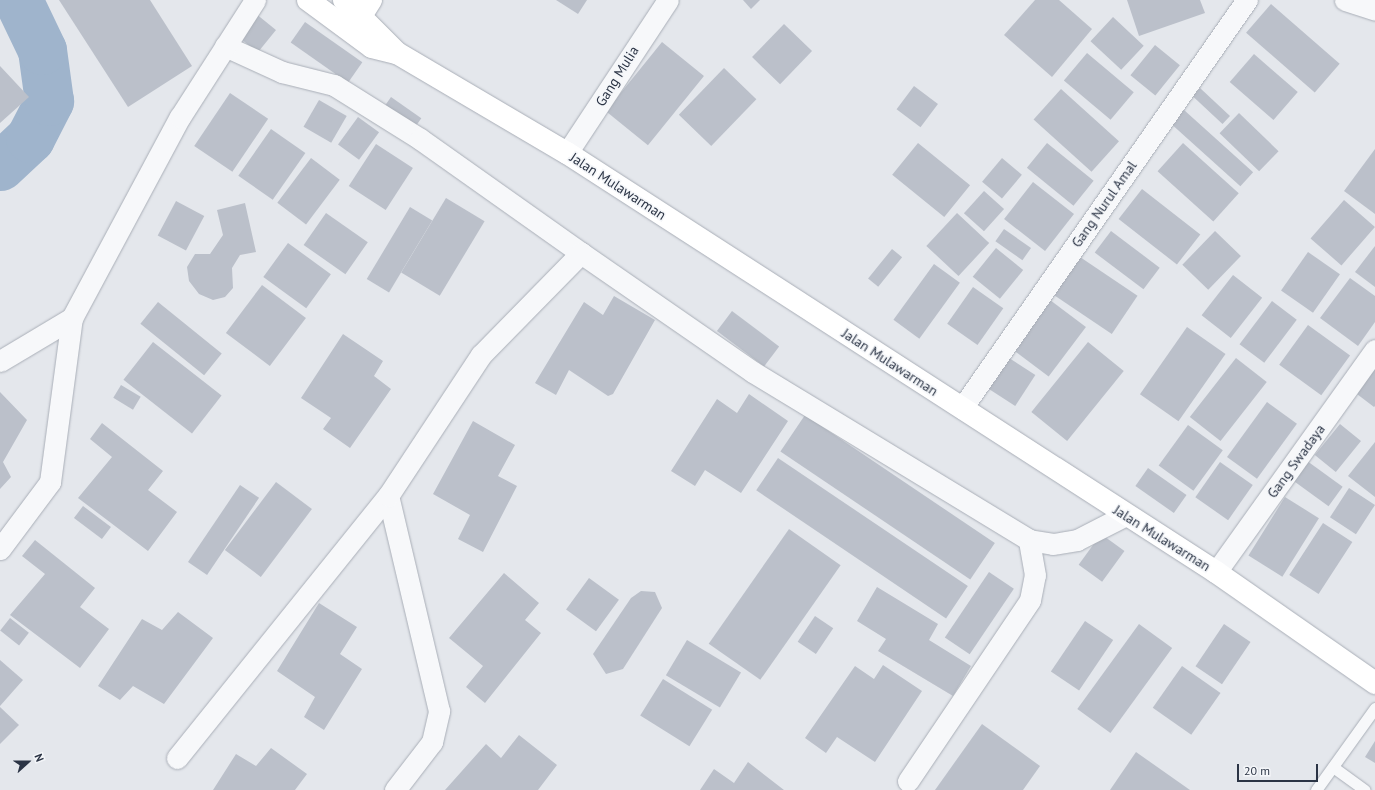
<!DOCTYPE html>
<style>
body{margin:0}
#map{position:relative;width:1375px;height:790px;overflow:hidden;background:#e4e7ec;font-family:"PT Sans",sans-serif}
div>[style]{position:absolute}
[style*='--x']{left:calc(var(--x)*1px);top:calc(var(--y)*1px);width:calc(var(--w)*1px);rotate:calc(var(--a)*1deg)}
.river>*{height:49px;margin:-24.5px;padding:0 24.5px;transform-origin:24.5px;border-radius:24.5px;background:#9fb4cc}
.building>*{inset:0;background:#bbc0ca;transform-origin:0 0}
.roads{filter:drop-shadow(0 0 1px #a9aeb7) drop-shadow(0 0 1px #a9aeb7)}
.lane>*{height:11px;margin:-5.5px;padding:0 5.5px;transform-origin:5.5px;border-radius:5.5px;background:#f7f8fa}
.street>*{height:21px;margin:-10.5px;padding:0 10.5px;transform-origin:10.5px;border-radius:10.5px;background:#f7f8fa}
.secondary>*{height:22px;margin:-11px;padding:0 11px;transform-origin:11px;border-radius:11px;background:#fff}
.highway>*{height:22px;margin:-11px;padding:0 11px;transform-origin:11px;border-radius:11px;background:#fff}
span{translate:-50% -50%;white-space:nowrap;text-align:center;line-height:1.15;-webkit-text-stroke:3px #f4f6f9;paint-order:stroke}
.street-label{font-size:14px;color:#2b3445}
.north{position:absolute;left:8px;top:742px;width:40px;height:40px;-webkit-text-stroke:3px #f4f6f9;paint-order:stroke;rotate:69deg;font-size:11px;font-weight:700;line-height:16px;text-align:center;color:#2b3445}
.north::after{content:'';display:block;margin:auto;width:14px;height:18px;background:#2b3445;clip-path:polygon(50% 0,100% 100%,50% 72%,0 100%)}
.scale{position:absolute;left:1237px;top:764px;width:81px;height:18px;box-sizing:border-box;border:2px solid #2b3445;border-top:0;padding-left:5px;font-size:12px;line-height:14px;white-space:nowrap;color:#2b3445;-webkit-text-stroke:3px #f4f6f9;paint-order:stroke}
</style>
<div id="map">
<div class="river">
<div style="--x:0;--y:166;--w:41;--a:-43"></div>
<div style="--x:30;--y:138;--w:42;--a:-62.8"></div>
<div style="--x:49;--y:101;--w:51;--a:-97.8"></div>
<div style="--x:42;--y:50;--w:55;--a:-115.6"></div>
</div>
<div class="building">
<div style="clip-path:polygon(59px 0,150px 0,192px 66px,128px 107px)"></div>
<div style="clip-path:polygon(556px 0,587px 0,578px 14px)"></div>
<div style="clip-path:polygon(743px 0,760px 0,751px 9px)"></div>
<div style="clip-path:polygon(1035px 0,1059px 0,1092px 29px,1052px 77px,1004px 35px)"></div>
<div style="clip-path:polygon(1127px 0,1200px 0,1205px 13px,1139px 36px)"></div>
<div style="left:1271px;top:4px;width:91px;height:38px;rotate:41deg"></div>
<div style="left:255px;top:13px;width:27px;height:29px;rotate:39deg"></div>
<div style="left:1113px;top:17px;width:42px;height:33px;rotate:43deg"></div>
<div style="left:305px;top:22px;width:70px;height:25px;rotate:35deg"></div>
<div style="left:784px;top:24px;width:39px;height:46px;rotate:44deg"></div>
<div style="left:662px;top:42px;width:54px;height:89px;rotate:39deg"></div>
<div style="left:1155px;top:45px;width:32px;height:39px;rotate:39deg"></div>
<div style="left:1087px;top:53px;width:61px;height:36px;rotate:40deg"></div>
<div style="left:1254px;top:54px;width:58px;height:37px;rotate:41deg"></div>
<div style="clip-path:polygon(0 66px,29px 97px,0 123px)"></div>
<div style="left:724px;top:68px;width:45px;height:65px;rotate:44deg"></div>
<div style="left:914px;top:86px;width:30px;height:29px;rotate:37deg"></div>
<div style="left:1200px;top:88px;width:41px;height:11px;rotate:43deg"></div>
<div style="left:1061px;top:89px;width:78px;height:41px;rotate:42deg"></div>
<div style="left:230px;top:93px;width:46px;height:64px;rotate:34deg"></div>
<div style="left:391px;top:97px;width:37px;height:17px;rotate:35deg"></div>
<div style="left:319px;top:100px;width:32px;height:31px;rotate:30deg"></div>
<div style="left:1184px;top:110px;width:93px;height:19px;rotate:42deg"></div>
<div style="left:1239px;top:113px;width:55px;height:28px;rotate:44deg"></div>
<div style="left:358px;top:117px;width:26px;height:34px;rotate:36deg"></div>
<div style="left:271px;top:129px;width:42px;height:57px;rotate:35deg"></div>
<div style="left:918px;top:143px;width:67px;height:41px;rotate:39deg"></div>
<div style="left:1047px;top:143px;width:60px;height:32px;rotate:39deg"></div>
<div style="left:1183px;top:143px;width:75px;height:38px;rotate:42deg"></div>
<div style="left:376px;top:144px;width:44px;height:50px;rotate:33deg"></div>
<div style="clip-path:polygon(1375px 149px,1375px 214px,1344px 191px)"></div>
<div style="left:311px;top:158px;width:36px;height:56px;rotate:37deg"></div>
<div style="left:1002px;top:158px;width:26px;height:31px;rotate:40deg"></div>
<div style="left:1033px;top:182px;width:52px;height:47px;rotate:38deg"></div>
<div style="left:1142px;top:189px;width:74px;height:38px;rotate:38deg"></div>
<div style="left:984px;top:191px;width:27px;height:30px;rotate:42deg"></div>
<div style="left:446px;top:198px;width:45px;height:87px;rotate:31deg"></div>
<div style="left:1344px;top:200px;width:41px;height:51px;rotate:41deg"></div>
<div style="left:176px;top:201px;width:32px;height:39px;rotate:28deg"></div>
<div style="clip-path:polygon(245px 203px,256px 252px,240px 255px,232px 268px,233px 288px,225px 297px,213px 300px,199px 294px,189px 281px,187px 267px,195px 254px,210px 254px,223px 235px,217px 210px)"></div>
<div style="left:410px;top:207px;width:26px;height:84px;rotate:31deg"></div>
<div style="left:326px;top:213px;width:51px;height:39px;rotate:35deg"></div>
<div style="left:957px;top:213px;width:44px;height:45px;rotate:43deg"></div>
<div style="left:1004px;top:229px;width:33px;height:15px;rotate:35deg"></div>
<div style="left:1111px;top:231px;width:61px;height:27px;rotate:37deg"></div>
<div style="left:1215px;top:231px;width:36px;height:47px;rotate:44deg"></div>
<div style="left:288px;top:243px;width:53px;height:42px;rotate:36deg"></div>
<div style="clip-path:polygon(1375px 246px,1375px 287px,1355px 272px)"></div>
<div style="left:996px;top:248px;width:35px;height:37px;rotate:39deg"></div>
<div style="left:892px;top:249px;width:13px;height:38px;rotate:39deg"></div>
<div style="left:1308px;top:252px;width:39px;height:47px;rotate:35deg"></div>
<div style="left:1077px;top:255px;width:73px;height:46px;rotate:34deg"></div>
<div style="left:934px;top:264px;width:32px;height:69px;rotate:36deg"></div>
<div style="left:1233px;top:275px;width:37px;height:51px;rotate:38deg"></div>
<div style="clip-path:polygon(1350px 278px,1375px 296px,1375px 322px,1358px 346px,1320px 318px)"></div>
<div style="left:262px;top:285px;width:55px;height:60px;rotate:37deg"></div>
<div style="left:973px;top:287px;width:37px;height:45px;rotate:35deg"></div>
<div style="clip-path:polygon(614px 296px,655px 320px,613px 394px,608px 396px,569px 370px,556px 395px,535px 383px,584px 302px,603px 315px)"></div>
<div style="left:1046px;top:297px;width:50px;height:62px;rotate:37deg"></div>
<div style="left:1272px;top:301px;width:31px;height:54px;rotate:37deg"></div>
<div style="left:158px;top:302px;width:82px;height:28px;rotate:39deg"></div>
<div style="left:732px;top:311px;width:59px;height:25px;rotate:37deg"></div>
<div style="left:1308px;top:325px;width:52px;height:49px;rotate:36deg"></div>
<div style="left:1187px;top:327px;width:47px;height:82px;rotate:35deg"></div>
<div style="clip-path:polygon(343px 334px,383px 361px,374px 376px,391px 389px,350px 448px,323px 429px,331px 418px,301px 398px)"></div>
<div style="left:153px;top:342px;width:87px;height:48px;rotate:38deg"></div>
<div style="left:1088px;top:342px;width:46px;height:90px;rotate:39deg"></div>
<div style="left:1006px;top:356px;width:35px;height:37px;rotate:33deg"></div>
<div style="left:1236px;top:358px;width:39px;height:75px;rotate:38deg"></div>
<div style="clip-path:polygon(1375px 367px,1375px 406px,1374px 407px,1353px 391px)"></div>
<div style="left:121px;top:385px;width:23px;height:15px;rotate:31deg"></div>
<div style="clip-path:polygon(0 392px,27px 420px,3px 462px,11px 477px,0 489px)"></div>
<div style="clip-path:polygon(749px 394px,788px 421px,741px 493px,705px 470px,695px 486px,671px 471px,717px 399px,737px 413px)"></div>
<div style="left:1267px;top:402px;width:37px;height:68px;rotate:36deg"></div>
<div style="left:805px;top:415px;width:229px;height:44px;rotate:34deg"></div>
<div style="clip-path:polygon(473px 421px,515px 445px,498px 476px,517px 486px,483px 552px,458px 539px,470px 515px,433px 494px)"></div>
<div style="clip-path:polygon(102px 423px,163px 471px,148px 490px,177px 512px,148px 551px,78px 498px,112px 457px,90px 439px)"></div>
<div style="left:1340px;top:424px;width:27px;height:40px;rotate:39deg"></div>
<div style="left:1188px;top:425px;width:43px;height:50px;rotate:36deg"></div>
<div style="clip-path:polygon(1375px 442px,1375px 497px,1348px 476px)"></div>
<div style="left:778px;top:458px;width:229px;height:39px;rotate:34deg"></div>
<div style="left:1303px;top:458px;width:49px;height:24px;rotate:36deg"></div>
<div style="left:1220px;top:462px;width:40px;height:43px;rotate:35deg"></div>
<div style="left:1148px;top:468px;width:47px;height:22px;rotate:35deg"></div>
<div style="left:276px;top:482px;width:45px;height:85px;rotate:37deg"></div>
<div style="left:240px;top:485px;width:23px;height:93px;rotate:34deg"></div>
<div style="left:1349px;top:488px;width:31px;height:35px;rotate:33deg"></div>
<div style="left:1285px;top:497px;width:40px;height:69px;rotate:32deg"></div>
<div style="left:83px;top:506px;width:35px;height:15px;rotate:37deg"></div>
<div style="left:1323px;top:523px;width:35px;height:62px;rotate:33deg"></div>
<div style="left:789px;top:529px;width:63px;height:140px;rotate:35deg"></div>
<div style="left:1101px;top:534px;width:29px;height:38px;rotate:36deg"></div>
<div style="clip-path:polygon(35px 540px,95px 588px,80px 607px,109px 629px,80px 668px,10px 615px,45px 574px,22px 556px)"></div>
<div style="left:989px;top:572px;width:30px;height:79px;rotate:34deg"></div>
<div style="clip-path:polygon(504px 573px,539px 603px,525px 620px,541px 633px,485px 703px,466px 687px,483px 666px,449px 638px)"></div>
<div style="left:589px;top:578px;width:37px;height:39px;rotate:36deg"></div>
<div style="clip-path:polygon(877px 587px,938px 624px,929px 640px,971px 666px,953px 696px,878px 651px,886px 639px,857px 621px)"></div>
<div style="clip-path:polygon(641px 591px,655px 592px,662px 608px,623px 669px,606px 674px,593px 654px,631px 598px)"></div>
<div style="clip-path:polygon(319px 603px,357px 627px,340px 654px,362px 669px,324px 730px,304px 717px,315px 697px,277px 671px)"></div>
<div style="clip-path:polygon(178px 612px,213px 638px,164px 704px,133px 686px,120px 700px,98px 686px,142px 619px,162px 630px)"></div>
<div style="left:815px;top:616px;width:22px;height:31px;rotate:34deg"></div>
<div style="left:10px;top:618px;width:24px;height:16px;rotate:38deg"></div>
<div style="left:1085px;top:621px;width:34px;height:61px;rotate:34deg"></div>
<div style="left:1139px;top:624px;width:41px;height:105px;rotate:36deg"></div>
<div style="left:1224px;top:624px;width:32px;height:51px;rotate:34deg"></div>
<div style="left:687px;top:640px;width:63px;height:41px;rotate:31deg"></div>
<div style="clip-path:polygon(0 660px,23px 680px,0 706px)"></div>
<div style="clip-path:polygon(883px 665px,922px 691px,875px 762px,837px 737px,826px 753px,805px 738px,855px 666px,874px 679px)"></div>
<div style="left:1182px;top:666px;width:47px;height:51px;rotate:35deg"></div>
<div style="left:663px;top:679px;width:58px;height:43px;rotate:32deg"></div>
<div style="clip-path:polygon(0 707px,19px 725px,0 744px)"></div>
<div style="clip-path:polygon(982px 724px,1040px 766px,1023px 790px,935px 790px)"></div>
<div style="clip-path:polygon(519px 735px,557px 765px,538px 790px,445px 790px,486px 744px,501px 758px)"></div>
<div style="clip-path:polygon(1375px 741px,1375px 763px,1365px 757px)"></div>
<div style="clip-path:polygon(271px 748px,307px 774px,295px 790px,213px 790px,236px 754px,256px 766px)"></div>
<div style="clip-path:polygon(1136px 752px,1190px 790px,1110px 790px)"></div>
<div style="clip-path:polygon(748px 762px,784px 790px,700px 790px,714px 769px,734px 783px)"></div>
</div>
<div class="roads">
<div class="lane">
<div style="--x:1333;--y:767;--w:39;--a:36"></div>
<div style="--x:1316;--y:790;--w:101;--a:-54.3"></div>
</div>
<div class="street">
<div style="--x:1345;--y:0;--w:32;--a:18"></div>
<div style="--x:225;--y:46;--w:63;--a:24.5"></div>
<div style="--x:282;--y:72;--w:54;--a:14"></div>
<div style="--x:334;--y:85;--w:102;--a:32.1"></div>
<div style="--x:420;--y:139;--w:197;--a:35.3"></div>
<div style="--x:567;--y:153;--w:183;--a:-56.6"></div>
<div style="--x:0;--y:361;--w:84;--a:-30.8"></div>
<div style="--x:72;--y:318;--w:228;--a:-61.8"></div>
<div style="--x:180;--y:117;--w:139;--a:-57.3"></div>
<div style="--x:962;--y:408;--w:498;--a:-55.1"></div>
<div style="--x:0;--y:549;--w:84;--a:-53.3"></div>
<div style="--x:50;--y:482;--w:165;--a:-82.4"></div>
<div style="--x:1216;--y:572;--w:273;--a:-54.4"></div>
<div style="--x:177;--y:758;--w:336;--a:-51.2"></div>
<div style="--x:908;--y:781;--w:218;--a:-56"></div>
<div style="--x:1030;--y:600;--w:25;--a:-79"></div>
<div style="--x:1035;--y:575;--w:36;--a:-100"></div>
<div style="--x:395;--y:790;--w:61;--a:-52.4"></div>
<div style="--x:432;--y:742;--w:32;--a:-77"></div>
<div style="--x:439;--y:711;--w:221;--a:-103.3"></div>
<div style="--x:388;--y:496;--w:169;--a:-56.6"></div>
<div style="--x:481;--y:355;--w:143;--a:-45.6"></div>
<div style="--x:581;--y:253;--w:209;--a:34.7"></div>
<div style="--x:753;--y:372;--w:323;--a:31.3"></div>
<div style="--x:1029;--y:540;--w:24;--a:9"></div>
<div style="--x:1053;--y:544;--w:24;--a:-9"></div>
<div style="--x:1077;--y:540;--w:53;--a:-27.1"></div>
</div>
<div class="secondary">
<div style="--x:361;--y:16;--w:19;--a:-58"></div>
</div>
<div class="highway">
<div style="--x:308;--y:0;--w:79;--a:36.3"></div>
<div style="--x:372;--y:47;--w:25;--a:14"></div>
<div style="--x:344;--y:0;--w:75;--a:45"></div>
<div style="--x:397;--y:53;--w:197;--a:30.5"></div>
<div style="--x:567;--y:153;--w:773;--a:32.85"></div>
<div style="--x:1216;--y:572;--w:194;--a:34.9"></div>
</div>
</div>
<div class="street-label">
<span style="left:617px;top:76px;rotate:-58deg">Gang Mulia</span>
<span style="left:618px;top:186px;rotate:33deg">Jalan Mulawarman</span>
<span style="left:1104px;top:204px;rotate:-55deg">Gang Nurul Amal</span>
<span style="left:890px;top:362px;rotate:33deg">Jalan Mulawarman</span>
<span style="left:1296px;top:461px;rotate:-54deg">Gang Swadaya</span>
<span style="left:1162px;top:538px;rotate:32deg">Jalan Mulawarman</span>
</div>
<div class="north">N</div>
<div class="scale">20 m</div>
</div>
